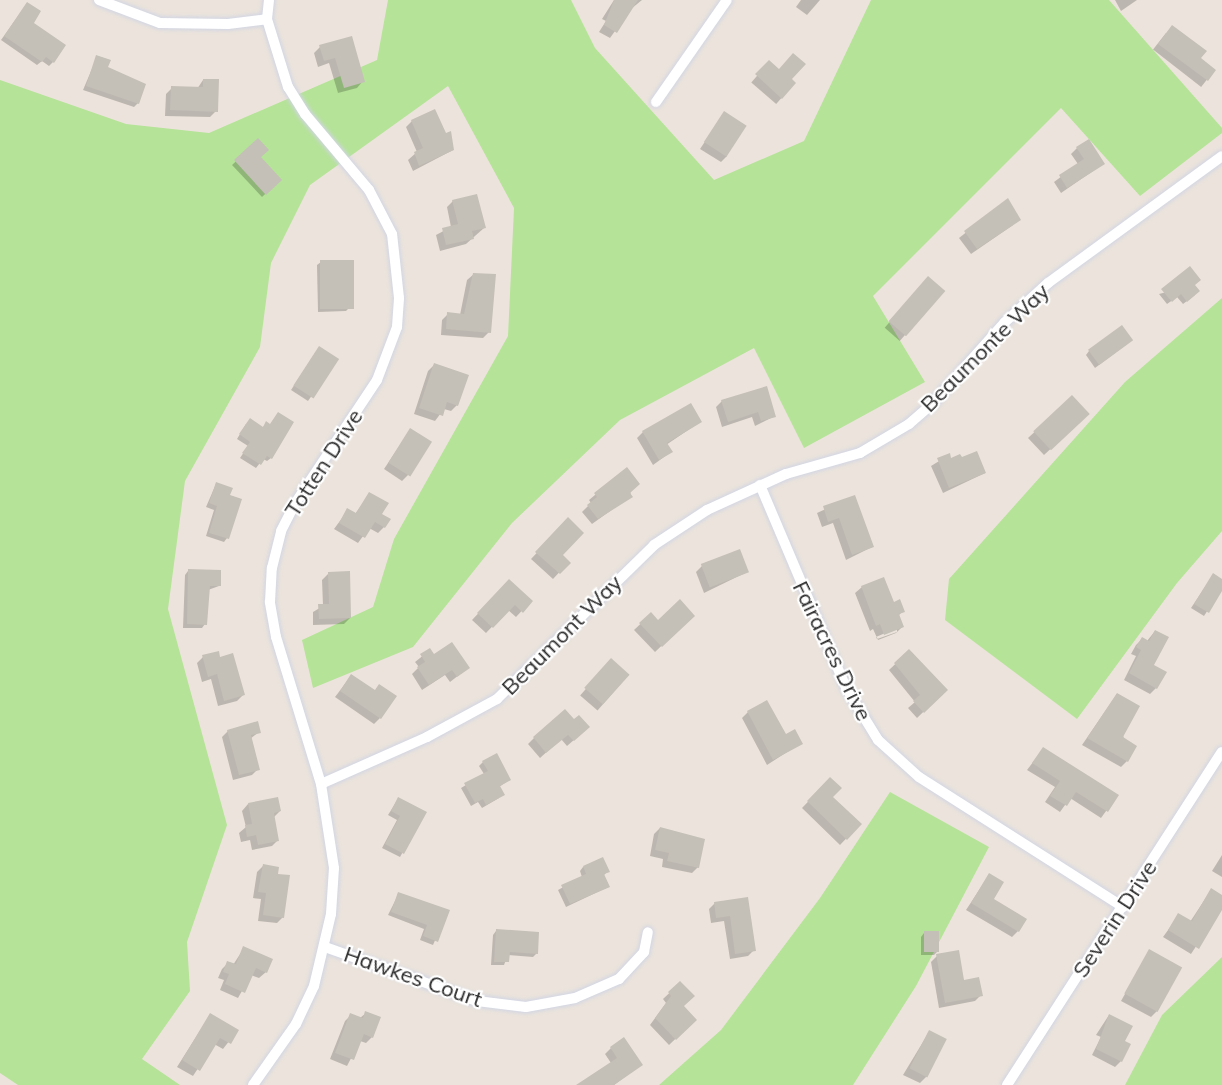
<!DOCTYPE html>
<style>
body{margin:0}
#map{position:relative;width:1222px;height:1085px;overflow:hidden;background:#ece4dc;font-family:Mulish,sans-serif}
div>[style]{position:absolute}
[style*='--x']{left:calc(var(--x)*1px);top:calc(var(--y)*1px);width:calc(var(--w)*1px);rotate:calc(var(--a)*1deg)}
.green>*{inset:0;background:#b5e398}
.shadow>*{inset:0;background:#0003;transform-origin:0 0}
.building>*{inset:0;background:#c4bfb7;transform-origin:0 0}
.roads{filter:drop-shadow(0 0 2px #d1d5e3) drop-shadow(0 0 2px #d1d5e3)}
.minor>*{height:10px;margin:-5px;padding:0 5px;transform-origin:5px;border-radius:5px;background:#fff}
span{translate:-50% -50%;white-space:nowrap;text-align:center;line-height:1.15;-webkit-text-stroke:4.5px #fff;paint-order:stroke}
.street-label{font-size:22px;color:#2a2a2a}
</style>
<div id="map">
<div class="green">
<div style="clip-path:polygon(388px 0,571px 0,595px 48px,714px 180px,804px 141px,871px 0,1109px 0,1222px 128px,1222px 133px,1140px 196px,1061px 108px,873px 296px,925px 382px,804px 448px,754px 348px,620px 420px,512px 523px,413px 647px,313px 688px,302px 640px,373px 607px,394px 539px,508px 336px,514px 208px,448px 86px,310px 185px,271px 263px,260px 347px,185px 481px,168px 609px,227px 825px,187px 942px,190px 991px,142px 1059px,180px 1085px,18px 1085px,0 1073px,0 80px,126px 124px,209px 133px,377px 60px)"></div>
<div style="clip-path:polygon(1222px 298px,1222px 531px,1177px 583px,1077px 719px,945px 620px,949px 579px,1125px 382px)"></div>
<div style="clip-path:polygon(890px 792px,989px 847px,916px 986px,853px 1085px,659px 1085px,721px 1030px,820px 898px)"></div>
<div style="clip-path:polygon(1222px 957px,1222px 1085px,1125px 1085px,1162px 1015px)"></div>
</div>
<div class="shadow">
<div style="clip-path:polygon(614px 0,642px 0,631px 9px,610px 38px,599px 32px,606px 21px,602px 19px)"></div>
<div style="clip-path:polygon(801px 0,820px 0,807px 15px,796px 7px)"></div>
<div style="clip-path:polygon(1115px 0,1137px 0,1121px 11px)"></div>
<div style="clip-path:polygon(24px 8px,53px 62px,49px 66px,42px 61px,37px 65px,1px 40px)"></div>
<div style="left:1166px;top:33px;width:61px;height:21px;rotate:38deg"></div>
<div style="clip-path:polygon(351px 38px,363px 81px,357px 88px,338px 93px,329px 63px,318px 67px,314px 53px,320px 47px)"></div>
<div style="clip-path:polygon(97px 57px,138px 103px,134px 107px,83px 90px)"></div>
<div style="left:769px;top:62px;width:33px;height:27px;rotate:41deg"></div>
<div style="clip-path:polygon(203px 80px,216px 111px,210px 117px,165px 116px,166px 94px,172px 88px,197px 89px)"></div>
<div style="clip-path:polygon(724px 113px,727px 156px,721px 162px,700px 149px)"></div>
<div style="clip-path:polygon(412px 121px,445px 135px,453px 150px,413px 171px,408px 160px,417px 152px,406px 127px)"></div>
<div style="clip-path:polygon(258px 141px,259px 157px,280px 180px,262px 197px,232px 165px)"></div>
<div style="clip-path:polygon(1077px 148px,1103px 164px,1061px 193px,1054px 182px,1078px 164px,1071px 154px)"></div>
<div style="clip-path:polygon(1007px 200px,1013px 225px,971px 254px,959px 238px)"></div>
<div style="clip-path:polygon(453px 201px,484px 228px,466px 244px,440px 251px,436px 235px,451px 227px,447px 207px)"></div>
<div style="clip-path:polygon(321px 262px,350px 307px,346px 311px,318px 312px,317px 265px)"></div>
<div style="clip-path:polygon(474px 274px,489px 332px,483px 338px,441px 335px,442px 320px,448px 314px,460px 315px,467px 280px)"></div>
<div style="left:928px;top:278px;width:20px;height:66px;rotate:41deg"></div>
<div style="clip-path:polygon(1193px 285px,1195px 295px,1183px 304px,1177px 297px,1167px 304px,1159px 294px)"></div>
<div style="clip-path:polygon(1127px 344px,1095px 368px,1086px 355px,1089px 351px)"></div>
<div style="clip-path:polygon(316px 352px,337px 360px,308px 401px,291px 390px)"></div>
<div style="clip-path:polygon(434px 365px,457px 405px,451px 411px,444px 409px,435px 421px,414px 414px,428px 371px)"></div>
<div style="clip-path:polygon(1072px 397px,1082px 420px,1044px 455px,1028px 438px)"></div>
<div style="clip-path:polygon(722px 401px,775px 416px,755px 426px,752px 417px,722px 427px,716px 407px)"></div>
<div style="clip-path:polygon(700px 422px,666px 445px,671px 452px,653px 465px,637px 438px,643px 432px)"></div>
<div style="clip-path:polygon(267px 423px,271px 458px,267px 461px,263px 459px,256px 468px,240px 458px,248px 446px,237px 439px,246px 424px,262px 428px)"></div>
<div style="clip-path:polygon(410px 430px,408px 475px,402px 481px,384px 469px)"></div>
<div style="clip-path:polygon(949px 455px,950px 459px,985px 473px,943px 493px,931px 466px)"></div>
<div style="clip-path:polygon(626px 469px,631px 496px,592px 524px,582px 512px,591px 503px,589px 500px)"></div>
<div style="clip-path:polygon(216px 484px,228px 496px,227px 538px,224px 542px,206px 536px,214px 510px,206px 507px)"></div>
<div style="clip-path:polygon(370px 494px,384px 527px,378px 533px,369px 528px,358px 543px,334px 529px,348px 510px,355px 514px)"></div>
<div style="clip-path:polygon(854px 496px,872px 547px,846px 560px,833px 523px,822px 527px,817px 513px)"></div>
<div style="clip-path:polygon(568px 520px,561px 556px,568px 563px,553px 579px,531px 559px)"></div>
<div style="clip-path:polygon(702px 566px,747px 572px,704px 593px,696px 572px)"></div>
<div style="clip-path:polygon(188px 571px,219px 586px,208px 590px,205px 624px,202px 628px,183px 628px,185px 575px)"></div>
<div style="clip-path:polygon(328px 574px,350px 618px,344px 624px,313px 625px,313px 612px,323px 606px,322px 580px)"></div>
<div style="clip-path:polygon(1213px 575px,1222px 581px,1222px 588px,1204px 616px,1191px 608px)"></div>
<div style="clip-path:polygon(509px 581px,531px 601px,516px 617px,508px 610px,486px 633px,472px 620px)"></div>
<div style="clip-path:polygon(evenodd,862px 587px,903px 611px,898px 616px,902px 627px,896px 633px,878px 640px,873px 629px,870px 631px,855px 593px,862px 587px,897px 628px,897px 632px,877px 639px,876px 637px,897px 628px)"></div>
<div style="clip-path:polygon(651px 614px,658px 622px,693px 616px,655px 652px,634px 630px)"></div>
<div style="clip-path:polygon(1155px 631px,1152px 665px,1156px 688px,1150px 694px,1124px 680px,1136px 656px,1131px 654px,1136px 645px,1142px 639px,1147px 641px)"></div>
<div style="clip-path:polygon(430px 650px,434px 656px,468px 668px,450px 682px,445px 675px,422px 690px,412px 674px,419px 667px,415px 662px)"></div>
<div style="clip-path:polygon(909px 651px,946px 690px,917px 718px,908px 708px,915px 702px,889px 670px)"></div>
<div style="clip-path:polygon(203px 657px,219px 659px,243px 695px,237px 701px,218px 706px,211px 679px,202px 682px,197px 663px)"></div>
<div style="left:611px;top:660px;width:23px;height:47px;rotate:41deg"></div>
<div style="clip-path:polygon(351px 676px,380px 718px,374px 724px,335px 697px)"></div>
<div style="clip-path:polygon(1117px 694px,1127px 761px,1121px 767px,1082px 745px)"></div>
<div style="clip-path:polygon(748px 712px,785px 736px,801px 743px,767px 765px,742px 718px)"></div>
<div style="clip-path:polygon(228px 731px,259px 732px,250px 739px,258px 769px,252px 775px,233px 780px,222px 737px)"></div>
<div style="clip-path:polygon(582px 733px,567px 746px,561px 739px,540px 758px,528px 744px,534px 738px)"></div>
<div style="clip-path:polygon(1043px 749px,1117px 796px,1101px 818px,1070px 798px,1060px 812px,1045px 802px,1055px 787px,1027px 770px)"></div>
<div style="clip-path:polygon(483px 762px,509px 780px,499px 787px,499px 798px,482px 808px,478px 802px,471px 806px,461px 788px,484px 774px,479px 766px)"></div>
<div style="clip-path:polygon(830px 779px,831px 797px,860px 824px,840px 845px,802px 808px)"></div>
<div style="clip-path:polygon(398px 799px,425px 813px,400px 857px,382px 848px,397px 820px,388px 815px)"></div>
<div style="clip-path:polygon(248px 804px,280px 811px,273px 818px,278px 840px,272px 846px,252px 850px,250px 840px,241px 842px,239px 833px,246px 827px,242px 811px)"></div>
<div style="clip-path:polygon(660px 828px,698px 867px,692px 873px,662px 867px,663px 859px,650px 856px,654px 834px)"></div>
<div style="clip-path:polygon(1222px 855px,1222px 877px,1212px 871px)"></div>
<div style="clip-path:polygon(263px 866px,283px 917px,277px 923px,258px 921px,261px 899px,253px 898px,257px 872px)"></div>
<div style="clip-path:polygon(583px 867px,608px 871px,603px 876px,608px 887px,566px 907px,558px 890px,582px 877px,580px 871px)"></div>
<div style="clip-path:polygon(989px 875px,992px 899px,1018px 931px,1012px 937px,966px 910px)"></div>
<div style="clip-path:polygon(1211px 890px,1222px 897px,1222px 907px,1191px 954px,1163px 937px,1179px 915px,1190px 922px)"></div>
<div style="clip-path:polygon(399px 893px,448px 911px,433px 945px,420px 940px,424px 929px,388px 915px)"></div>
<div style="clip-path:polygon(747px 898px,754px 950px,748px 956px,730px 959px,724px 921px,711px 923px,709px 909px,715px 903px)"></div>
<div style="clip-path:polygon(496px 931px,537px 953px,533px 957px,508px 955px,504px 965px,491px 965px,493px 935px)"></div>
<div style="clip-path:polygon(924px 933px,938px 951px,934px 955px,921px 955px,921px 937px)"></div>
<div style="clip-path:polygon(244px 948px,266px 972px,259px 978px,251px 975px,238px 998px,220px 990px,224px 980px,218px 978px,222px 969px,228px 963px,233px 965px)"></div>
<div style="clip-path:polygon(1149px 951px,1157px 1011px,1151px 1017px,1121px 1001px)"></div>
<div style="clip-path:polygon(937px 956px,981px 995px,975px 1001px,939px 1008px,931px 962px)"></div>
<div style="clip-path:polygon(680px 983px,682px 1006px,695px 1020px,669px 1045px,650px 1025px,666px 1003px,663px 999px)"></div>
<div style="clip-path:polygon(366px 1013px,372px 1037px,366px 1043px,360px 1041px,347px 1066px,330px 1059px,345px 1021px,351px 1015px,360px 1018px)"></div>
<div style="clip-path:polygon(210px 1015px,237px 1031px,223px 1049px,214px 1044px,193px 1076px,177px 1067px)"></div>
<div style="clip-path:polygon(1109px 1015px,1123px 1042px,1121px 1061px,1115px 1067px,1092px 1055px,1101px 1037px,1096px 1035px)"></div>
<div style="clip-path:polygon(929px 1032px,926px 1077px,920px 1083px,903px 1075px)"></div>
<div style="clip-path:polygon(611px 1048px,641px 1065px,614px 1085px,581px 1085px,611px 1063px,605px 1054px)"></div>
</div>
<div class="building">
<div style="clip-path:polygon(614px 0,638px 0,617px 33px,604px 25px)"></div>
<div style="clip-path:polygon(27px 2px,41px 11px,34px 23px,66px 45px,54px 63px,46px 57px,42px 62px,4px 36px)"></div>
<div style="clip-path:polygon(1172px 25px,1207px 51px,1201px 58px,1216px 70px,1208px 81px,1158px 44px)"></div>
<div style="clip-path:polygon(352px 36px,365px 82px,344px 88px,335px 58px,324px 61px,319px 45px)"></div>
<div style="clip-path:polygon(793px 53px,806px 64px,792px 79px,796px 83px,782px 99px,755px 74px,769px 60px,779px 69px)"></div>
<div style="clip-path:polygon(96px 55px,111px 60px,108px 67px,146px 84px,139px 104px,86px 86px)"></div>
<div style="clip-path:polygon(203px 79px,219px 79px,218px 112px,170px 110px,171px 86px,203px 87px)"></div>
<div style="clip-path:polygon(435px 109px,446px 133px,451px 131px,454px 150px,419px 166px,414px 152px,423px 148px,411px 120px)"></div>
<div style="left:724px;top:111px;width:27px;height:37px;rotate:33deg"></div>
<div style="clip-path:polygon(258px 138px,269px 150px,261px 157px,282px 180px,266px 195px,234px 160px)"></div>
<div style="clip-path:polygon(1089px 139px,1105px 164px,1067px 188px,1059px 175px,1084px 159px,1076px 147px)"></div>
<div style="clip-path:polygon(477px 194px,486px 228px,472px 231px,474px 239px,446px 245px,442px 228px,458px 224px,452px 200px)"></div>
<div style="clip-path:polygon(1008px 198px,1021px 220px,977px 249px,964px 231px)"></div>
<div style="left:320px;top:260px;width:34px;height:49px"></div>
<div style="clip-path:polygon(1190px 266px,1201px 280px,1195px 285px,1200px 291px,1187px 302px,1181px 294px,1172px 302px,1161px 289px)"></div>
<div style="clip-path:polygon(473px 273px,496px 274px,491px 333px,446px 329px,447px 312px,464px 314px)"></div>
<div style="left:928px;top:276px;width:23px;height:60px;rotate:41deg"></div>
<div style="left:1122px;top:325px;width:19px;height:42px;rotate:54deg"></div>
<div style="left:319px;top:346px;width:24px;height:47px;rotate:33deg"></div>
<div style="clip-path:polygon(434px 363px,469px 375px,458px 406px,447px 402px,443px 416px,419px 408px)"></div>
<div style="clip-path:polygon(767px 386px,776px 417px,761px 421px,758px 412px,728px 422px,721px 400px)"></div>
<div style="left:1072px;top:395px;width:26px;height:53px;rotate:47deg"></div>
<div style="clip-path:polygon(691px 403px,702px 422px,667px 443px,673px 452px,659px 460px,642px 431px)"></div>
<div style="clip-path:polygon(278px 412px,294px 422px,272px 459px,267px 456px,261px 465px,242px 453px,250px 442px,239px 434px,250px 418px,263px 427px,266px 421px,270px 424px)"></div>
<div style="left:410px;top:428px;width:26px;height:41px;rotate:32deg"></div>
<div style="clip-path:polygon(977px 451px,986px 473px,949px 488px,937px 458px,950px 453px,951px 458px,960px 454px,962px 457px)"></div>
<div style="clip-path:polygon(627px 467px,640px 484px,630px 493px,633px 497px,598px 519px,587px 505px,597px 497px,594px 493px)"></div>
<div style="clip-path:polygon(216px 482px,233px 488px,230px 495px,242px 499px,229px 539px,209px 533px,217px 506px,209px 503px)"></div>
<div style="clip-path:polygon(369px 492px,389px 503px,382px 514px,391px 519px,385px 528px,375px 522px,365px 538px,339px 523px,347px 508px,356px 513px)"></div>
<div style="clip-path:polygon(855px 495px,874px 547px,852px 555px,839px 518px,828px 522px,823px 506px)"></div>
<div style="clip-path:polygon(568px 517px,584px 533px,563px 555px,571px 563px,560px 574px,535px 552px)"></div>
<div style="left:740px;top:549px;width:25px;height:42px;rotate:69deg"></div>
<div style="clip-path:polygon(188px 569px,221px 570px,221px 586px,210px 586px,207px 625px,187px 624px)"></div>
<div style="clip-path:polygon(350px 571px,351px 618px,319px 619px,318px 604px,329px 604px,328px 572px)"></div>
<div style="clip-path:polygon(1213px 573px,1222px 579px,1222px 591px,1209px 613px,1194px 604px)"></div>
<div style="clip-path:polygon(884px 577px,894px 602px,900px 599px,905px 612px,899px 614px,904px 627px,884px 635px,880px 624px,876px 626px,861px 586px)"></div>
<div style="clip-path:polygon(509px 579px,533px 601px,523px 613px,515px 605px,493px 628px,477px 613px)"></div>
<div style="clip-path:polygon(680px 599px,695px 616px,662px 647px,639px 623px,651px 612px,658px 620px)"></div>
<div style="clip-path:polygon(1155px 630px,1169px 637px,1154px 665px,1167px 672px,1157px 689px,1129px 673px,1141px 650px,1136px 647px,1142px 637px,1149px 641px)"></div>
<div style="clip-path:polygon(452px 642px,470px 668px,457px 677px,452px 670px,429px 685px,417px 667px,425px 662px,420px 654px,430px 648px,434px 654px)"></div>
<div style="clip-path:polygon(909px 649px,948px 690px,924px 713px,913px 701px,920px 695px,894px 663px)"></div>
<div style="clip-path:polygon(219px 651px,220px 657px,233px 653px,245px 695px,224px 701px,217px 674px,208px 677px,202px 655px)"></div>
<div style="left:611px;top:658px;width:25px;height:40px;rotate:42deg"></div>
<div style="clip-path:polygon(351px 674px,375px 690px,379px 684px,397px 696px,381px 719px,340px 691px)"></div>
<div style="clip-path:polygon(1117px 693px,1140px 706px,1123px 737px,1137px 746px,1128px 762px,1087px 738px)"></div>
<div style="clip-path:polygon(767px 700px,786px 734px,795px 729px,803px 744px,773px 760px,747px 711px)"></div>
<div style="clip-path:polygon(565px 709px,574px 719px,579px 715px,590px 727px,574px 741px,568px 735px,546px 753px,533px 737px)"></div>
<div style="clip-path:polygon(258px 721px,261px 733px,251px 735px,260px 770px,239px 775px,227px 730px)"></div>
<div style="clip-path:polygon(1043px 747px,1119px 795px,1108px 812px,1076px 792px,1067px 806px,1050px 796px,1060px 781px,1032px 763px)"></div>
<div style="clip-path:polygon(497px 753px,511px 780px,500px 786px,505px 795px,486px 805px,483px 799px,475px 803px,464px 783px,488px 771px,482px 761px)"></div>
<div style="clip-path:polygon(830px 777px,842px 788px,833px 797px,862px 824px,847px 840px,807px 801px)"></div>
<div style="clip-path:polygon(278px 797px,281px 811px,274px 813px,279px 841px,258px 845px,256px 835px,247px 837px,245px 825px,252px 824px,248px 803px)"></div>
<div style="clip-path:polygon(398px 797px,427px 812px,404px 854px,385px 844px,400px 816px,391px 811px)"></div>
<div style="clip-path:polygon(660px 827px,705px 839px,699px 868px,667px 861px,669px 853px,655px 850px)"></div>
<div style="clip-path:polygon(603px 857px,610px 872px,604px 874px,610px 887px,570px 904px,561px 885px,586px 874px,583px 866px)"></div>
<div style="clip-path:polygon(263px 864px,279px 867px,278px 874px,290px 875px,284px 918px,263px 915px,266px 893px,258px 892px)"></div>
<div style="clip-path:polygon(989px 873px,1004px 882px,994px 899px,1027px 919px,1019px 932px,971px 903px)"></div>
<div style="clip-path:polygon(1211px 888px,1222px 895px,1222px 910px,1199px 949px,1168px 930px,1178px 913px,1192px 921px)"></div>
<div style="clip-path:polygon(398px 892px,450px 910px,438px 942px,423px 936px,427px 925px,391px 912px)"></div>
<div style="clip-path:polygon(748px 897px,756px 951px,735px 954px,730px 916px,716px 918px,714px 902px)"></div>
<div style="clip-path:polygon(496px 929px,539px 932px,538px 954px,510px 952px,509px 962px,494px 962px)"></div>
<div style="left:939px;top:931px;width:21px;height:15px;rotate:90deg"></div>
<div style="clip-path:polygon(243px 946px,273px 959px,267px 973px,256px 968px,245px 993px,225px 984px,229px 974px,223px 972px,227px 961px,236px 964px)"></div>
<div style="left:1149px;top:949px;width:38px;height:51px;rotate:29deg"></div>
<div style="clip-path:polygon(959px 950px,964px 980px,979px 977px,983px 996px,945px 1003px,936px 954px)"></div>
<div style="clip-path:polygon(680px 981px,695px 996px,684px 1006px,697px 1020px,676px 1040px,655px 1018px,671px 996px,668px 992px)"></div>
<div style="clip-path:polygon(365px 1011px,381px 1017px,373px 1038px,364px 1034px,354px 1060px,335px 1053px,350px 1013px,363px 1018px)"></div>
<div style="clip-path:polygon(210px 1013px,239px 1030px,231px 1044px,220px 1038px,200px 1071px,182px 1060px)"></div>
<div style="clip-path:polygon(1109px 1014px,1133px 1026px,1125px 1041px,1131px 1044px,1122px 1062px,1096px 1049px)"></div>
<div style="left:929px;top:1030px;width:20px;height:43px;rotate:27deg"></div>
<div style="clip-path:polygon(624px 1037px,643px 1065px,614px 1085px,576px 1085px,617px 1058px,610px 1047px)"></div>
</div>
<div class="roads">
<div class="minor">
<div style="--x:99;--y:0;--w:65;--a:20.7"></div>
<div style="--x:160;--y:23;--w:68;--a:0.8"></div>
<div style="--x:228;--y:24;--w:39;--a:-7"></div>
<div style="--x:656;--y:102;--w:124;--a:-55.2"></div>
<div style="--x:760;--y:485;--w:220;--a:67"></div>
<div style="--x:846;--y:688;--w:61;--a:58.4"></div>
<div style="--x:878;--y:740;--w:55;--a:42.1"></div>
<div style="--x:919;--y:777;--w:242;--a:32.5"></div>
<div style="--x:321;--y:784;--w:116;--a:-23.9"></div>
<div style="--x:427;--y:737;--w:80;--a:-28.5"></div>
<div style="--x:497;--y:699;--w:220;--a:-44.4"></div>
<div style="--x:654;--y:545;--w:64;--a:-33.4"></div>
<div style="--x:707;--y:510;--w:87;--a:-24.5"></div>
<div style="--x:786;--y:474;--w:77;--a:-15.8"></div>
<div style="--x:860;--y:453;--w:57;--a:-30.6"></div>
<div style="--x:909;--y:424;--w:32;--a:-41"></div>
<div style="--x:933;--y:403;--w:108;--a:-48.4"></div>
<div style="--x:1005;--y:322;--w:58;--a:-42.2"></div>
<div style="--x:1048;--y:283;--w:215;--a:-36.1"></div>
<div style="--x:325;--y:947;--w:161;--a:19.6"></div>
<div style="--x:477;--y:1001;--w:49;--a:7"></div>
<div style="--x:526;--y:1007;--w:50;--a:-10.4"></div>
<div style="--x:575;--y:998;--w:48;--a:-23.4"></div>
<div style="--x:619;--y:979;--w:37;--a:-47"></div>
<div style="--x:644;--y:952;--w:20;--a:-79"></div>
<div style="--x:253;--y:1085;--w:75;--a:-54.8"></div>
<div style="--x:296;--y:1024;--w:42;--a:-64.7"></div>
<div style="--x:314;--y:986;--w:74;--a:-76.7"></div>
<div style="--x:331;--y:914;--w:46;--a:-86.3"></div>
<div style="--x:334;--y:868;--w:85;--a:-98.8"></div>
<div style="--x:321;--y:784;--w:154;--a:-107"></div>
<div style="--x:276;--y:637;--w:36;--a:-100"></div>
<div style="--x:270;--y:602;--w:34;--a:-87"></div>
<div style="--x:272;--y:568;--w:38;--a:-76"></div>
<div style="--x:281;--y:531;--w:29;--a:-63"></div>
<div style="--x:294;--y:505;--w:150;--a:-56.4"></div>
<div style="--x:377;--y:380;--w:57;--a:-69.3"></div>
<div style="--x:397;--y:327;--w:29;--a:-86"></div>
<div style="--x:399;--y:298;--w:64;--a:-96.2"></div>
<div style="--x:392;--y:234;--w:50;--a:-117.6"></div>
<div style="--x:369;--y:190;--w:99;--a:-130.1"></div>
<div style="--x:305;--y:114;--w:32;--a:-122"></div>
<div style="--x:288;--y:87;--w:71;--a:-107.2"></div>
<div style="--x:267;--y:19;--w:19;--a:-84"></div>
<div style="--x:1007;--y:1085;--w:396;--a:-57.2"></div>
</div>
</div>
<div class="street-label">
<span style="left:985px;top:348px;rotate:-45deg">Beaumonte Way</span>
<span style="left:324px;top:463px;rotate:-57deg">Totten Drive</span>
<span style="left:562px;top:635px;rotate:-45deg">Beaumont Way</span>
<span style="left:832px;top:651px;rotate:64deg">Fairacres Drive</span>
<span style="left:1115px;top:919px;rotate:-57deg">Severin Drive</span>
<span style="left:413px;top:977px;rotate:19deg">Hawkes Court</span>
</div>
</div>
